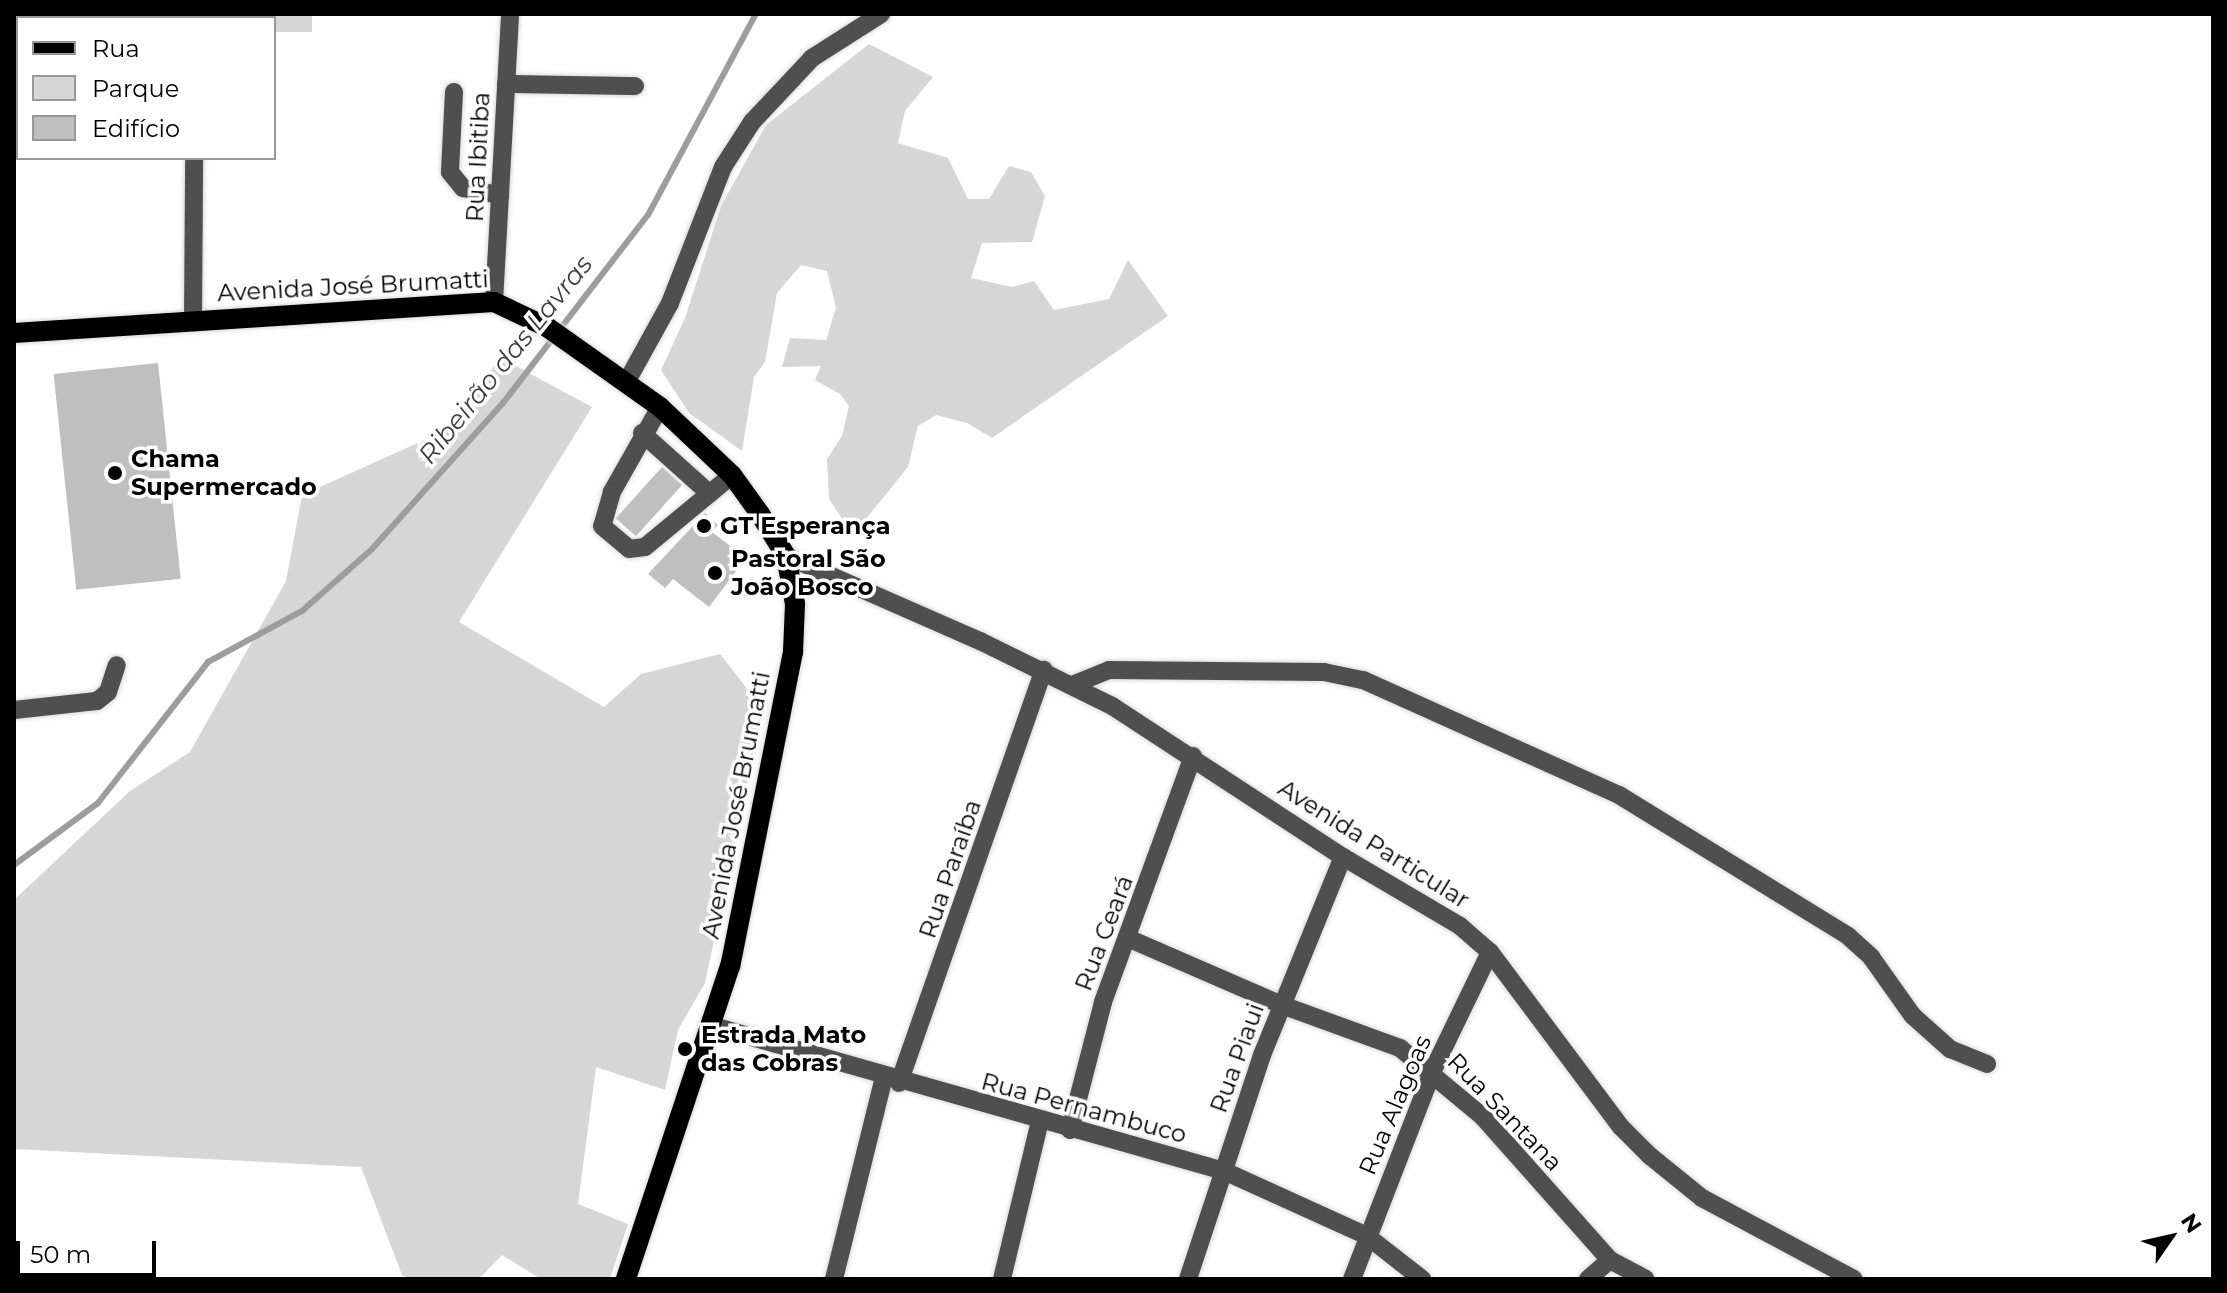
<!DOCTYPE html>
<meta charset="utf-8">
<style>
body{margin:0}
#map{position:relative;width:2227px;height:1293px;overflow:hidden;background:#fff;font-family:Montserrat,sans-serif}
div>[style]{position:absolute}
[style*='--x']{left:calc(var(--x)*1px);top:calc(var(--y)*1px);width:calc(var(--w)*1px);rotate:calc(var(--a)*1deg)}
.green>*{inset:0;background:#d6d6d6}
.stream>*{height:6px;margin:-3px;padding:0 3px;transform-origin:3px;border-radius:3px;background:#9d9d9d}
.building>*{inset:0;background:#bfbfbf;transform-origin:0 0}
.roads{filter:drop-shadow(0 0 2px #dbdbdb) drop-shadow(0 0 2px #dbdbdb)}
.minor>*{height:18px;margin:-9px;padding:0 9px;transform-origin:9px;border-radius:9px;background:#4f4f4f}
.major>*{height:20px;margin:-10px;padding:0 10px;transform-origin:10px;border-radius:10px;background:#000}
.dots>*{width:22px;height:22px;translate:-50% -50%;box-sizing:border-box;border:4px solid #fff;border-radius:50%}
span{translate:-50% -50%;white-space:nowrap;text-align:center;line-height:1.15;-webkit-text-stroke:7px #fff;paint-order:stroke}
.street-label{font-size:24px;color:#000}
.poi-label{font-size:24px;color:#000;font-weight:700}
.left{translate:0 -50%;text-align:left}
.water-label{font-size:26px;color:#3e3e3e;font-style:italic}
.frame{position:absolute;inset:0;border:16px solid #000;pointer-events:none}
.legend{position:absolute;left:16px;top:16px;width:260px;height:144px;box-sizing:border-box;background:#fff;border:2px solid #999;margin:0;padding:10px 14px;list-style:none;font-size:24px;color:#000}
.legend li{display:flex;align-items:center;gap:16px;height:40px}
.legend b{width:40px;border:2px solid #999}
.north{position:absolute;left:2131px;top:1197px;width:80px;height:80px;-webkit-text-stroke:6px #fff;paint-order:stroke;rotate:56deg;font-size:22px;font-weight:700;line-height:32px;text-align:center;color:#000}
.north::after{content:'';display:block;margin:auto;width:28px;height:36px;background:#000;clip-path:polygon(50% 0,100% 100%,50% 72%,0 100%)}
.scale{position:absolute;left:16px;top:1241px;width:140px;height:36px;box-sizing:border-box;border:4px solid #000;border-top:0;padding-left:10px;font-size:24px;line-height:28px;white-space:nowrap;color:#000;-webkit-text-stroke:6px #fff;paint-order:stroke}
</style>
<div id="map">
<div class="green">
<div style="clip-path:polygon(232px 14px,312px 14px,312px 32px,274px 32px,274px 18px)"></div>
<div style="clip-path:polygon(869px 44px,933px 77px,905px 111px,898px 143px,948px 158px,968px 199px,989px 199px,1009px 166px,1031px 172px,1045px 196px,1032px 242px,982px 243px,971px 278px,1012px 287px,1034px 281px,1054px 310px,1109px 299px,1128px 260px,1168px 316px,992px 438px,967px 423px,936px 415px,918px 426px,908px 467px,853px 535px,829px 499px,827px 459px,842px 436px,849px 406px,840px 394px,815px 380px,821px 366px,782px 367px,790px 338px,826px 340px,836px 308px,827px 271px,801px 265px,777px 293px,765px 362px,754px 377px,742px 451px,689px 413px,661px 370px,685px 318px,721px 206px,766px 125px)"></div>
<div style="clip-path:polygon(499px 357px,592px 407px,459px 622px,604px 707px,641px 674px,720px 654px,763px 709px,705px 983px,678px 1030px,665px 1090px,596px 1067px,578px 1204px,628px 1224px,610px 1279px,541px 1279px,502px 1255px,479px 1279px,411px 1279px,402px 1275px,361px 1167px,14px 1149px,14px 900px,130px 791px,190px 752px,286px 581px,302px 495px,460px 424px)"></div>
</div>
<div class="stream">
<div style="--x:14;--y:865;--w:104;--a:-36.4"></div>
<div style="--x:98;--y:803;--w:179;--a:-52"></div>
<div style="--x:208;--y:662;--w:107;--a:-28.5"></div>
<div style="--x:302;--y:611;--w:94;--a:-41.5"></div>
<div style="--x:372;--y:549;--w:196;--a:-48.1"></div>
<div style="--x:503;--y:403;--w:237;--a:-52.4"></div>
<div style="--x:648;--y:215;--w:228;--a:-61.8"></div>
</div>
<div class="building">
<div style="left:158px;top:363px;width:217px;height:105px;rotate:84deg"></div>
<div style="left:662px;top:467px;width:27px;height:69px;rotate:42deg"></div>
<div style="clip-path:polygon(705px 513px,718px 525px,712px 532px,746px 558px,709px 607px,673px 579px,665px 588px,648px 574px)"></div>
</div>
<div class="roads">
<div class="minor">
<div style="--x:196;--y:18;--w:4;--a:-90"></div>
<div style="--x:506;--y:84;--w:129;--a:0.9"></div>
<div style="--x:454;--y:92;--w:80;--a:92.9"></div>
<div style="--x:450;--y:172;--w:21;--a:51"></div>
<div style="--x:463;--y:188;--w:38;--a:11"></div>
<div style="--x:494;--y:302;--w:288;--a:-86.8"></div>
<div style="--x:193;--y:321;--w:163;--a:-89.6"></div>
<div style="--x:627;--y:381;--w:89;--a:-61.1"></div>
<div style="--x:670;--y:303;--w:146;--a:-68.7"></div>
<div style="--x:723;--y:167;--w:54;--a:-57.2"></div>
<div style="--x:752;--y:122;--w:88;--a:-46.8"></div>
<div style="--x:812;--y:58;--w:82;--a:-32.5"></div>
<div style="--x:660;--y:407;--w:98;--a:119.5"></div>
<div style="--x:612;--y:492;--w:35;--a:106"></div>
<div style="--x:602;--y:526;--w:35;--a:40"></div>
<div style="--x:629;--y:549;--w:16;--a:-7"></div>
<div style="--x:645;--y:547;--w:113;--a:-39.6"></div>
<div style="--x:642;--y:433;--w:91;--a:41.9"></div>
<div style="--x:786;--y:556;--w:212;--a:23.7"></div>
<div style="--x:980;--y:641;--w:147;--a:26.2"></div>
<div style="--x:1112;--y:706;--w:276;--a:33.2"></div>
<div style="--x:1343;--y:857;--w:136;--a:30.5"></div>
<div style="--x:1460;--y:926;--w:40;--a:41"></div>
<div style="--x:1490;--y:952;--w:219;--a:53.2"></div>
<div style="--x:1621;--y:1127;--w:41;--a:45"></div>
<div style="--x:1650;--y:1156;--w:67;--a:38.9"></div>
<div style="--x:1702;--y:1198;--w:172;--a:28.1"></div>
<div style="--x:1072;--y:685;--w:40;--a:-22"></div>
<div style="--x:1109;--y:670;--w:215;--a:0.5"></div>
<div style="--x:1324;--y:672;--w:40;--a:12"></div>
<div style="--x:1363;--y:680;--w:281;--a:24.2"></div>
<div style="--x:1619;--y:795;--w:269;--a:31.6"></div>
<div style="--x:1848;--y:936;--w:31;--a:42"></div>
<div style="--x:1871;--y:957;--w:72;--a:54.6"></div>
<div style="--x:1913;--y:1016;--w:50;--a:41.7"></div>
<div style="--x:1950;--y:1049;--w:40;--a:22"></div>
<div style="--x:14;--y:710;--w:83;--a:-6.2"></div>
<div style="--x:97;--y:701;--w:14;--a:-39"></div>
<div style="--x:108;--y:692;--w:28;--a:-72"></div>
<div style="--x:1130;--y:939;--w:166;--a:23.5"></div>
<div style="--x:1282;--y:1005;--w:126;--a:20"></div>
<div style="--x:1400;--y:1048;--w:107;--a:39.7"></div>
<div style="--x:1482;--y:1116;--w:193;--a:48.4"></div>
<div style="--x:1610;--y:1260;--w:40;--a:28"></div>
<div style="--x:713;--y:1026;--w:531;--a:15.84"></div>
<div style="--x:1224;--y:1171;--w:157;--a:24.4"></div>
<div style="--x:1367;--y:1236;--w:70;--a:38"></div>
<div style="--x:899;--y:1083;--w:438;--a:-70.7"></div>
<div style="--x:1070;--y:1130;--w:132;--a:-75.5"></div>
<div style="--x:1103;--y:1002;--w:262;--a:-69.9"></div>
<div style="--x:834;--y:1279;--w:208;--a:-76.1"></div>
<div style="--x:1002;--y:1279;--w:163;--a:-76.5"></div>
<div style="--x:1188;--y:1279;--w:236;--a:-71.7"></div>
<div style="--x:1262;--y:1055;--w:214;--a:-67.8"></div>
<div style="--x:1352;--y:1279;--w:224;--a:-68.8"></div>
<div style="--x:1433;--y:1070;--w:131;--a:-64.2"></div>
<div style="--x:1588;--y:1279;--w:29;--a:-41"></div>
</div>
<div class="major">
<div style="--x:14;--y:333;--w:481;--a:-3.7"></div>
<div style="--x:494;--y:302;--w:59;--a:25.3"></div>
<div style="--x:547;--y:327;--w:138;--a:35.3"></div>
<div style="--x:660;--y:407;--w:99;--a:43.4"></div>
<div style="--x:732;--y:475;--w:48;--a:54.3"></div>
<div style="--x:760;--y:514;--w:49;--a:58.2"></div>
<div style="--x:786;--y:556;--w:49;--a:79.4"></div>
<div style="--x:795;--y:604;--w:48;--a:92.4"></div>
<div style="--x:793;--y:652;--w:320;--a:101.3"></div>
<div style="--x:730;--y:966;--w:330;--a:108.4"></div>
</div>
</div>
<div class="dots">
<div style="left:115px;top:473px;background:#000"></div>
<div style="left:704px;top:526px;background:#000"></div>
<div style="left:715px;top:573px;background:#000"></div>
<div style="left:685px;top:1049px;background:#000"></div>
</div>
<div class="street-label">
<span style="left:478px;top:157px;rotate:-87deg">Rua Ibitiba</span>
<span style="left:353px;top:286px;rotate:-3deg">Avenida José Brumatti</span>
<span style="left:736px;top:805px;rotate:-79deg">Avenida José Brumatti</span>
<span style="left:1374px;top:844px;rotate:32deg">Avenida Particular</span>
<span style="left:950px;top:869px;rotate:-71deg">Rua Paraíba</span>
<span style="left:1104px;top:933px;rotate:-69deg">Rua Ceará</span>
<span style="left:1237px;top:1058px;rotate:-70deg">Rua Piaui</span>
<span style="left:1395px;top:1105px;rotate:-67deg">Rua Alagoas</span>
<span style="left:1084px;top:1108px;rotate:15deg">Rua Pernambuco</span>
<span style="left:1505px;top:1112px;rotate:46deg">Rua Santana</span>
</div>
<div class="poi-label">
<span class="left" style="left:131px;top:473px">Chama<br>Supermercado</span>
<span class="left" style="left:720px;top:526px">GT Esperança</span>
<span class="left" style="left:731px;top:573px">Pastoral São<br>João Bosco</span>
<span class="left" style="left:701px;top:1049px">Estrada Mato<br>das Cobras</span>
</div>
<div class="water-label">
<span style="left:506px;top:360px;rotate:-51deg">Ribeirão das Lavras</span>
</div>
<div class="frame"></div>
<ul class="legend">
<li><b style="height:10px;background:#000"></b>Rua</li>
<li><b style="height:22px;background:#d6d6d6"></b>Parque</li>
<li><b style="height:22px;background:#bfbfbf"></b>Edifício</li>
</ul>
<div class="north">N</div>
<div class="scale">50 m</div>
</div>
